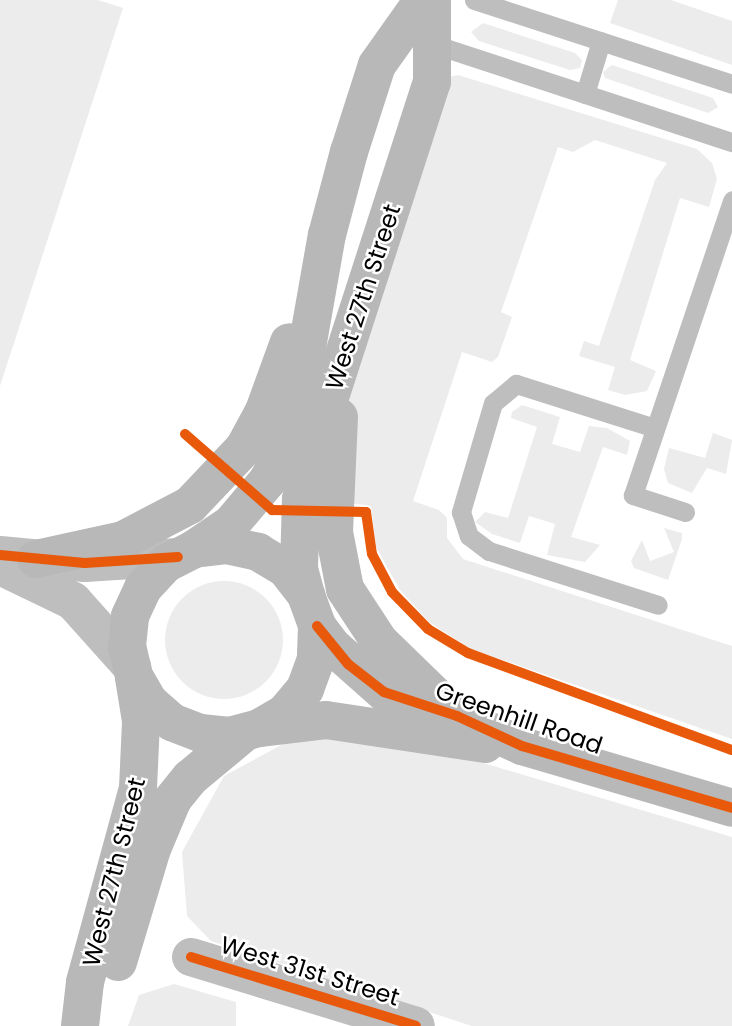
<!DOCTYPE html>
<style>
body{margin:0}
#map{position:relative;width:732px;height:1026px;overflow:hidden;background:#fff;font-family:Poppins,sans-serif}
div>[style]{position:absolute}
[style*='--x']{left:calc(var(--x)*1px);top:calc(var(--y)*1px);width:calc(var(--w)*1px);rotate:calc(var(--a)*1deg)}
.green>*{inset:0;background:#ececec}
.round{border-radius:50%}
.lane>*{height:19px;margin:-9.5px;padding:0 9.5px;transform-origin:9.5px;border-radius:9.5px;background:#bebebe}
.street>*{height:38px;margin:-19px;padding:0 19px;transform-origin:19px;border-radius:19px;background:#bebebe}
.secondary>*{height:38px;margin:-19px;padding:0 19px;transform-origin:19px;border-radius:19px;background:#b8b8b8}
.cycleway>*{height:10px;margin:-5px;padding:0 5px;transform-origin:5px;border-radius:5px;background:#e8590c}
span{translate:-50% -50%;white-space:nowrap;text-align:center;line-height:1.15;-webkit-text-stroke:5px #fff;paint-order:stroke}
.street-label{font-size:24px;color:#000}
</style>
<div id="map">
<div class="green">
<div style="clip-path:polygon(0 0,98px 0,123px 8px,0 386px)"></div>
<div style="clip-path:polygon(618px 0,671px 0,732px 21px,732px 65px,610px 23px)"></div>
<div style="clip-path:polygon(483px 23px,575px 53px,582px 60px,580px 68px,570px 70px,479px 41px,471px 32px)"></div>
<div style="clip-path:polygon(612px 65px,713px 98px,718px 107px,708px 113px,605px 78px,603px 72px)"></div>
<div style="clip-path:polygon(458px 75px,697px 149px,712px 163px,717px 179px,709px 207px,680px 198px,630px 360px,656px 371px,647px 391px,625px 395px,608px 390px,615px 367px,579px 356px,584px 341px,599px 346px,655px 180px,667px 163px,595px 140px,573px 152px,558px 147px,501px 312px,512px 317px,498px 357px,492px 362px,462px 352px,413px 501px,439px 510px,447px 518px,447px 538px,463px 559px,732px 646px,732px 739px,471px 649px,429px 622px,400px 590px,376px 547px,371px 506px,310px 497px,445px 78px)"></div>
<div style="clip-path:polygon(522px 405px,560px 417px,552px 444px,580px 452px,589px 426px,607px 428px,630px 441px,627px 455px,603px 447px,571px 537px,600px 545px,585px 562px,547px 555px,555px 524px,529px 516px,520px 543px,492px 534px,475px 522px,485px 512px,508px 518px,537px 427px,511px 418px,512px 412px)"></div>
<div style="clip-path:polygon(713px 433px,732px 440px,726px 474px,707px 468px,692px 493px,668px 483px,664px 469px,669px 448px,705px 458px)"></div>
<div style="clip-path:polygon(664px 528px,682px 533px,682px 539px,668px 580px,634px 568px,631px 561px,642px 540px,650px 561px,674px 552px)"></div>
<div class="round" style="left:165px;top:581px;width:118px;height:118px"></div>
<div style="clip-path:polygon(309px 730px,470px 759px,732px 837px,732px 1026px,472px 1026px,211px 941px,187px 916px,182px 852px,224px 776px)"></div>
<div style="clip-path:polygon(174px 984px,236px 1002px,236px 1026px,128px 1026px,139px 995px)"></div>
</div>
<div class="lane">
<div style="--x:474;--y:0;--w:271;--a:18"></div>
<div style="--x:427;--y:42;--w:321;--a:18.2"></div>
<div style="--x:585;--y:94;--w:55;--a:-73.2"></div>
<div style="--x:655;--y:428;--w:146;--a:-162.4"></div>
<div style="--x:516;--y:384;--w:30;--a:140"></div>
<div style="--x:493;--y:403;--w:114;--a:106.4"></div>
<div style="--x:461;--y:512;--w:25;--a:72"></div>
<div style="--x:469;--y:536;--w:25;--a:37"></div>
<div style="--x:489;--y:551;--w:177;--a:17.7"></div>
<div style="--x:685;--y:512;--w:55;--a:-161.9"></div>
<div style="--x:633;--y:495;--w:311;--a:-71.4"></div>
</div>
<div class="street">
<div style="--x:0;--y:555;--w:85;--a:5.4"></div>
<div style="--x:85;--y:563;--w:93;--a:-3.7"></div>
<div style="--x:0;--y:566;--w:81;--a:25.6"></div>
<div style="--x:73;--y:601;--w:89;--a:48.2"></div>
<div style="--x:191;--y:957;--w:235;--a:17"></div>
</div>
<div class="secondary">
<div style="--x:339;--y:417;--w:115;--a:92.5"></div>
<div style="--x:334;--y:532;--w:58;--a:79.1"></div>
<div style="--x:345;--y:589;--w:62;--a:56.8"></div>
<div style="--x:379;--y:641;--w:106;--a:44.2"></div>
<div style="--x:194;--y:549;--w:45;--a:-34"></div>
<div style="--x:231;--y:524;--w:57;--a:-49.9"></div>
<div style="--x:268;--y:480;--w:27;--a:-62"></div>
<div style="--x:281;--y:456;--w:48;--a:-71.9"></div>
<div style="--x:296;--y:410;--w:178;--a:-80"></div>
<div style="--x:327;--y:235;--w:86;--a:-75.2"></div>
<div style="--x:349;--y:152;--w:91;--a:-72.2"></div>
<div style="--x:377;--y:65;--w:80;--a:-54.7"></div>
<div style="--x:36;--y:559;--w:89;--a:-12.3"></div>
<div style="--x:123;--y:540;--w:76;--a:-27.6"></div>
<div style="--x:190;--y:505;--w:79;--a:-46.5"></div>
<div style="--x:244;--y:448;--w:42;--a:-61.6"></div>
<div style="--x:264;--y:411;--w:73;--a:-70.1"></div>
<div style="--x:306;--y:595;--w:27;--a:-105"></div>
<div style="--x:299;--y:569;--w:70;--a:-88.4"></div>
<div style="--x:301;--y:499;--w:44;--a:-76.9"></div>
<div style="--x:311;--y:456;--w:393;--a:-72.1"></div>
<div style="--x:432;--y:82;--w:82;--a:-90"></div>
<div style="--x:317;--y:626;--w:33;--a:92"></div>
<div style="--x:316;--y:659;--w:32;--a:110"></div>
<div style="--x:305;--y:689;--w:31;--a:130"></div>
<div style="--x:285;--y:713;--w:30;--a:150"></div>
<div style="--x:259;--y:728;--w:30;--a:165"></div>
<div style="--x:230;--y:736;--w:30;--a:-174"></div>
<div style="--x:200;--y:733;--w:30;--a:-159"></div>
<div style="--x:172;--y:722;--w:30;--a:-139"></div>
<div style="--x:149;--y:702;--w:30;--a:-120"></div>
<div style="--x:134;--y:676;--w:31;--a:-103"></div>
<div style="--x:127;--y:646;--w:30;--a:-84"></div>
<div style="--x:130;--y:616;--w:31;--a:-65"></div>
<div style="--x:143;--y:588;--w:33;--a:-47"></div>
<div style="--x:165;--y:564;--w:33;--a:-27"></div>
<div style="--x:194;--y:549;--w:32;--a:-7"></div>
<div style="--x:226;--y:545;--w:33;--a:12"></div>
<div style="--x:258;--y:552;--w:33;--a:31"></div>
<div style="--x:286;--y:569;--w:33;--a:52"></div>
<div style="--x:306;--y:595;--w:33;--a:70"></div>
<div style="--x:317;--y:626;--w:25;--a:53"></div>
<div style="--x:332;--y:646;--w:69;--a:41.5"></div>
<div style="--x:384;--y:692;--w:77;--a:18.2"></div>
<div style="--x:457;--y:716;--w:72;--a:24.8"></div>
<div style="--x:522;--y:746;--w:219;--a:16.4"></div>
<div style="--x:261;--y:728;--w:65;--a:-7"></div>
<div style="--x:326;--y:720;--w:161;--a:8.6"></div>
<div style="--x:118;--y:962;--w:118;--a:-73.3"></div>
<div style="--x:152;--y:849;--w:54;--a:-67.2"></div>
<div style="--x:173;--y:799;--w:27;--a:-51"></div>
<div style="--x:190;--y:778;--w:70;--a:-39.8"></div>
<div style="--x:80;--y:1026;--w:44;--a:-83.5"></div>
<div style="--x:85;--y:982;--w:201;--a:-74.7"></div>
<div style="--x:138;--y:788;--w:67;--a:-87.4"></div>
<div style="--x:141;--y:721;--w:44;--a:-99.2"></div>
</div>
<div class="cycleway">
<div style="--x:185;--y:434;--w:116;--a:41.1"></div>
<div style="--x:272;--y:510;--w:94;--a:1.2"></div>
<div style="--x:366;--y:512;--w:42;--a:81.9"></div>
<div style="--x:372;--y:554;--w:43;--a:62.2"></div>
<div style="--x:392;--y:592;--w:52;--a:45.8"></div>
<div style="--x:428;--y:629;--w:47;--a:31"></div>
<div style="--x:468;--y:653;--w:281;--a:20.2"></div>
<div style="--x:0;--y:555;--w:85;--a:5.4"></div>
<div style="--x:85;--y:563;--w:93;--a:-3.7"></div>
<div style="--x:317;--y:626;--w:49;--a:50.8"></div>
<div style="--x:348;--y:664;--w:46;--a:37.9"></div>
<div style="--x:384;--y:692;--w:77;--a:18.2"></div>
<div style="--x:457;--y:716;--w:72;--a:24.8"></div>
<div style="--x:522;--y:746;--w:219;--a:16.4"></div>
<div style="--x:191;--y:957;--w:235;--a:17"></div>
</div>
<div class="street-label">
<span style="left:363px;top:297px;rotate:-72deg">West 27th Street</span>
<span style="left:519px;top:718px;rotate:19deg">Greenhill Road</span>
<span style="left:114px;top:872px;rotate:-76deg">West 27th Street</span>
<span style="left:310px;top:971px;rotate:17deg">West 31st Street</span>
</div>
</div>
